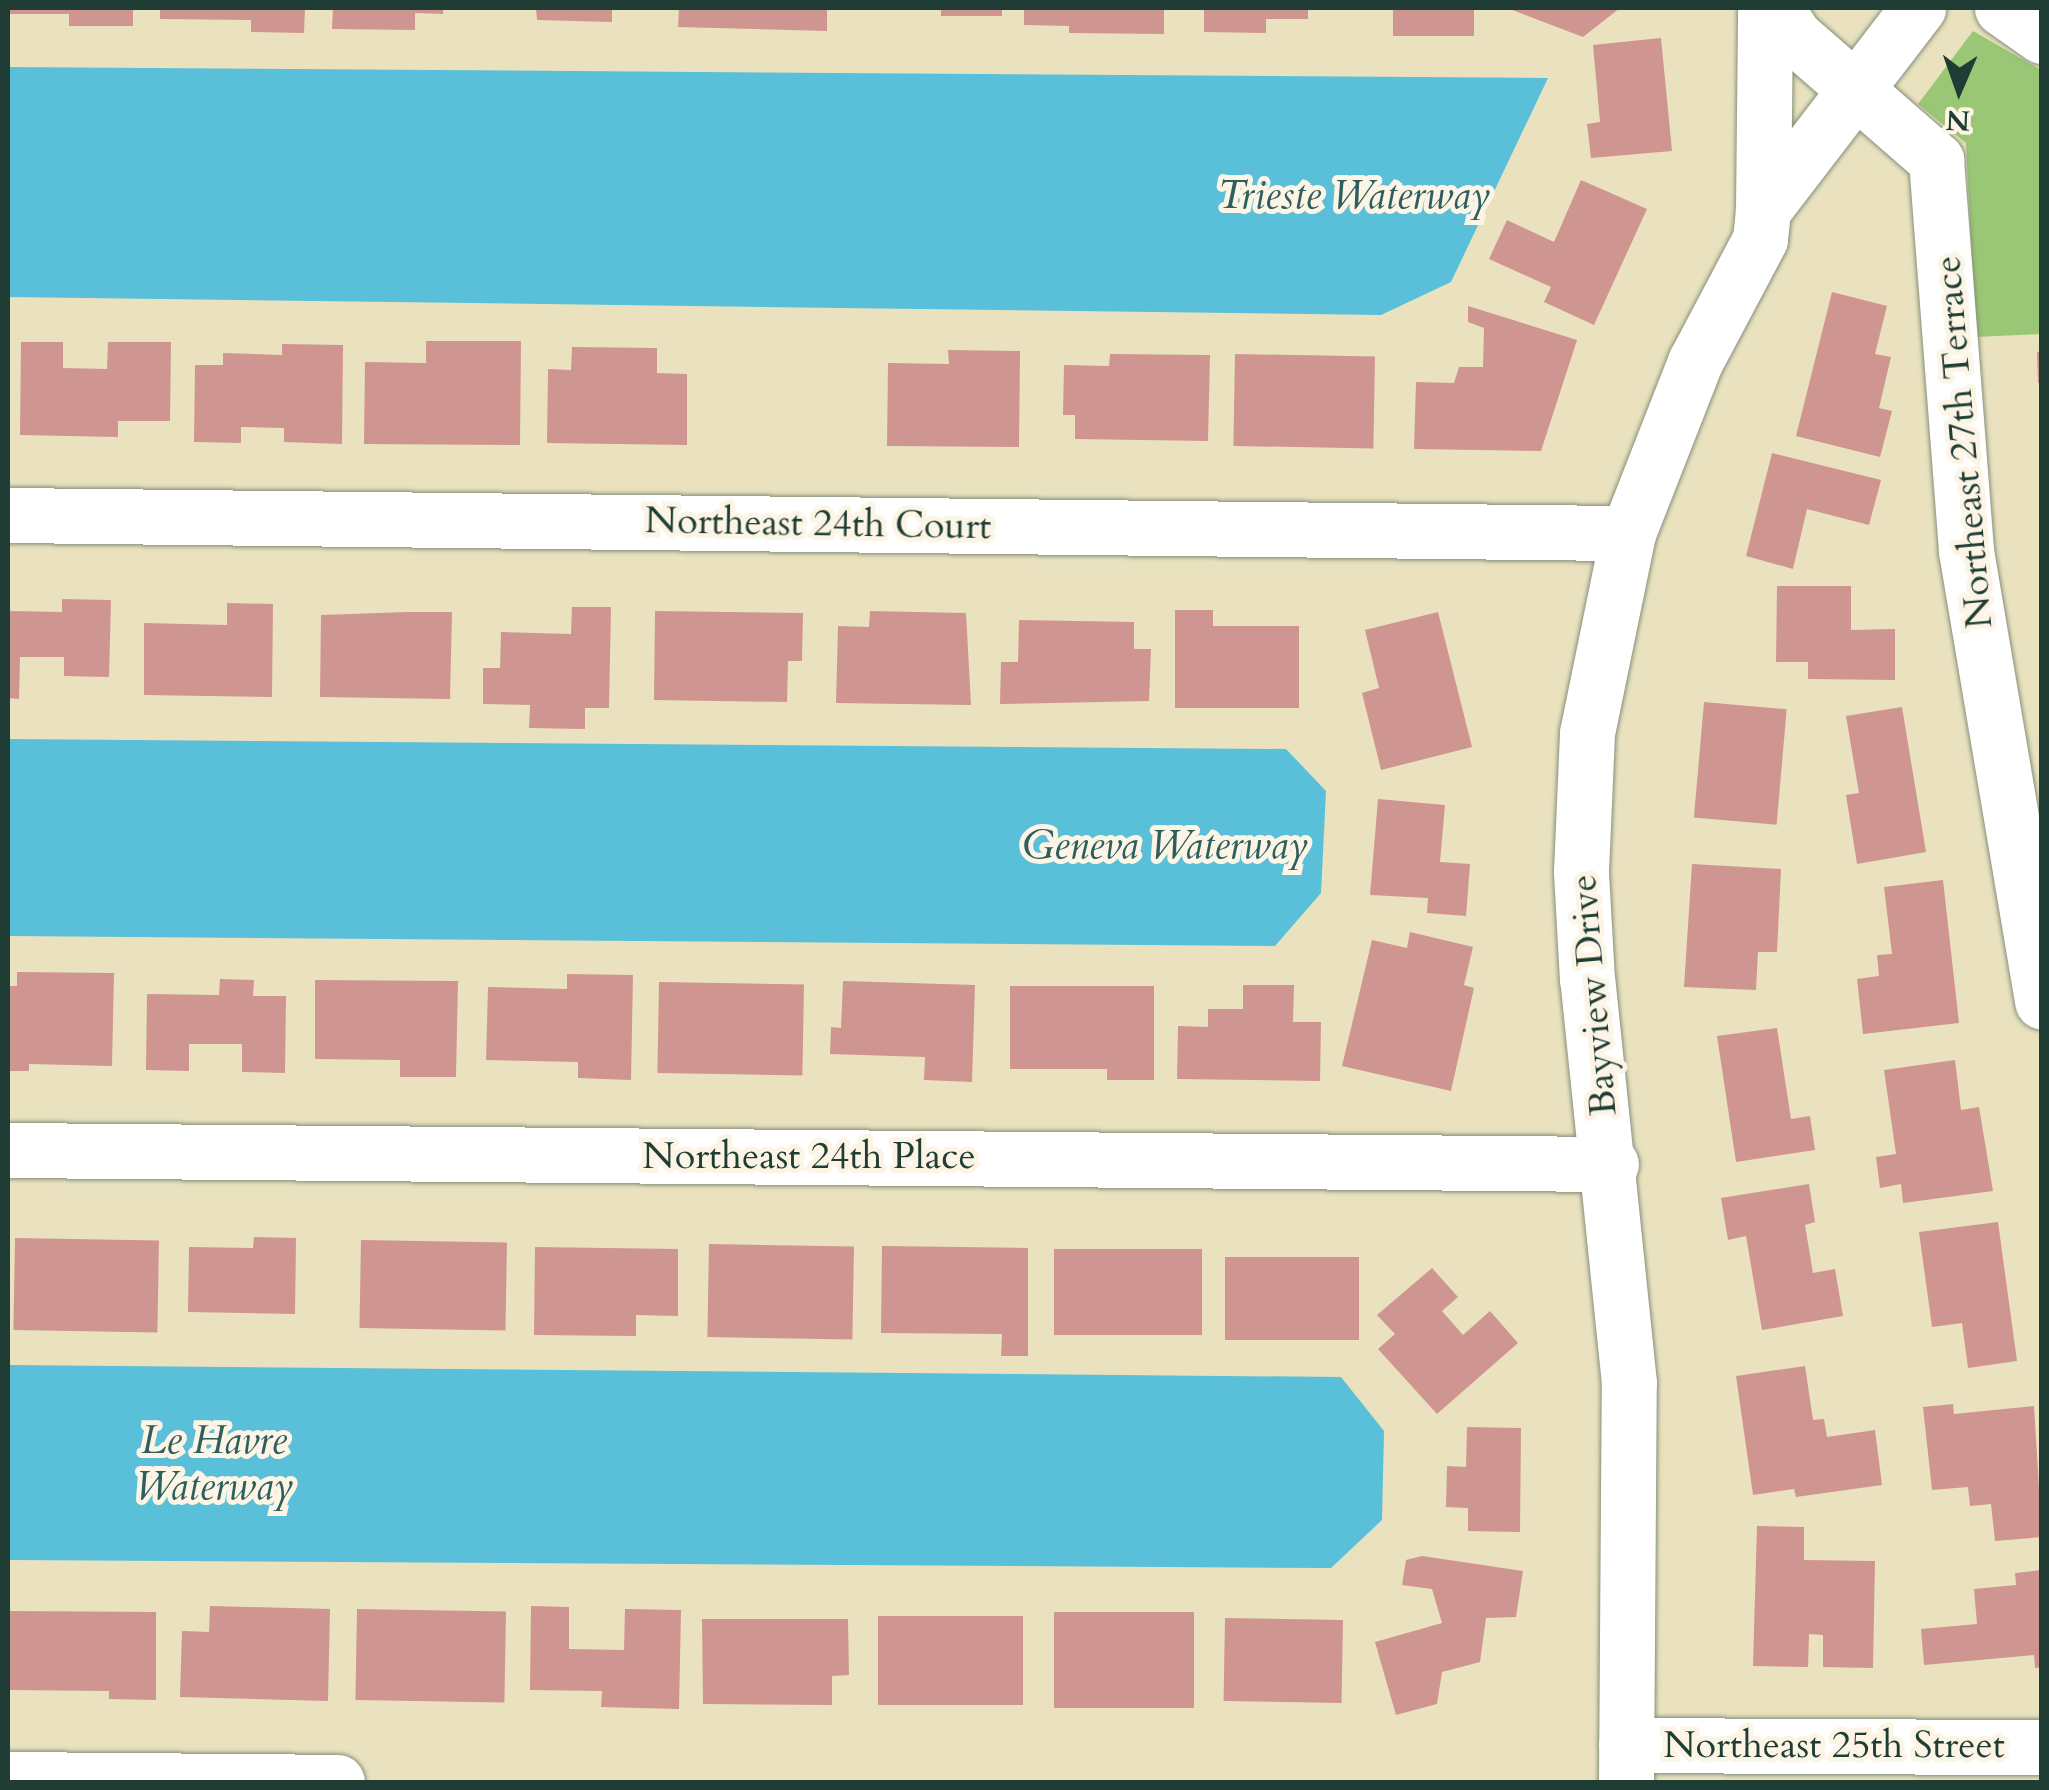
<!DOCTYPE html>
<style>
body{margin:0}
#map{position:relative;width:2049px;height:1790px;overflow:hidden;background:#eae2bf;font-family:Cardo,serif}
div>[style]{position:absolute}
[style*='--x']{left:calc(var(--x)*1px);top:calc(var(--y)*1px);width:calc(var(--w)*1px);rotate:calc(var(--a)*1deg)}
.green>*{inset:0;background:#9ac775}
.water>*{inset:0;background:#5abfd8}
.building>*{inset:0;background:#cf9591;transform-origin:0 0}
.roads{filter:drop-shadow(0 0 2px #84907a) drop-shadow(0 0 2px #84907a)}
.minor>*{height:55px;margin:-27.5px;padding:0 27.5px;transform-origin:27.5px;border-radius:27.5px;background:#fff}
span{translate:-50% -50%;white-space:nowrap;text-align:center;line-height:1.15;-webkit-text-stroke:10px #fcf5e5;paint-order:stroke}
.street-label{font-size:38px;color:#1f3d34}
.water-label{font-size:40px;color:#2e5e5d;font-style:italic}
.frame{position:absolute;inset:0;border:10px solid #1f3d34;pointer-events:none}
.north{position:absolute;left:1909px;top:40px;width:100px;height:100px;-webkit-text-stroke:8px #fcf5e5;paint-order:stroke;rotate:182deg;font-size:28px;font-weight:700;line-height:40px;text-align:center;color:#1f3d34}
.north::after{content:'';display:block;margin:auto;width:35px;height:45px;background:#1f3d34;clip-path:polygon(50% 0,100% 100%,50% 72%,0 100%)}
</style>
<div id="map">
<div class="green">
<div style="clip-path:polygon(1973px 31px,2041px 70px,2041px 334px,1976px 337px,1966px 143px,1918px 104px)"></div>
</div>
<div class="water">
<div style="clip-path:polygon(8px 67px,1548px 78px,1451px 282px,1381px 315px,8px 297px)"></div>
<div style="clip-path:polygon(8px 739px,1286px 749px,1326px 791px,1321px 893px,1275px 946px,8px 936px)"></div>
<div style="clip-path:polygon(8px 1365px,1341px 1377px,1384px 1431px,1382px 1520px,1331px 1568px,8px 1560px)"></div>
</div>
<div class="building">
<div style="clip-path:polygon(8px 8px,133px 8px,133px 26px,69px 26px,69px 14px,8px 14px)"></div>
<div style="clip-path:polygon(160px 8px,305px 8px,304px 33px,251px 32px,251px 20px,160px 19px)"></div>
<div style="clip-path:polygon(333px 8px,443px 8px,443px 14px,415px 13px,415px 30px,332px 29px)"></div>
<div style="clip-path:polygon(536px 8px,612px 8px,612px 22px,537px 20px)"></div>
<div style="clip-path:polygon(679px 8px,827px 8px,827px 31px,678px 27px)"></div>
<div style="left:941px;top:8px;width:61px;height:8px"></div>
<div style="clip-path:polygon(1024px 8px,1164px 8px,1164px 34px,1069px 33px,1069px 26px,1024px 25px)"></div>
<div style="clip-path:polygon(1204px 8px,1308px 8px,1308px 19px,1266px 19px,1266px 33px,1204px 32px)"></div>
<div style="left:1393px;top:8px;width:81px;height:28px"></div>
<div style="clip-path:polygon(1507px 8px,1620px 8px,1583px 37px)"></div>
<div style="clip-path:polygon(1661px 38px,1672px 151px,1591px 158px,1587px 124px,1600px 122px,1593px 45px)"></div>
<div style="clip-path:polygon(1581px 180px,1647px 209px,1594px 325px,1544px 302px,1551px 287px,1489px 259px,1507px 220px,1554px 242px)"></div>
<div style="clip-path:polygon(1832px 292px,1887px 306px,1875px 354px,1891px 357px,1879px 408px,1892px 411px,1880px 457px,1796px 436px)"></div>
<div style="clip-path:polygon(1468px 306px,1577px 340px,1541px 451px,1414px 449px,1416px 382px,1454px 383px,1459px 367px,1483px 367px,1484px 328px,1468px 322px)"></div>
<div style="clip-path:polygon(426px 341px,521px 341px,520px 445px,364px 444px,365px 362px,426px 363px)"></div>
<div style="clip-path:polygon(21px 342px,63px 342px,63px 368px,107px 369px,108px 342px,171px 342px,170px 421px,118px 421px,118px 437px,20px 435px)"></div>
<div style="clip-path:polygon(282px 344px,343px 345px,342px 444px,284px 442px,284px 428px,241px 427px,241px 443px,194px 442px,195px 365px,223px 365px,223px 353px,282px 355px)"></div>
<div style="clip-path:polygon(572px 347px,657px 348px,657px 373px,687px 374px,687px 445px,547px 443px,548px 369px,571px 370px)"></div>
<div style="clip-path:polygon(948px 350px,1020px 351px,1019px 447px,887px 446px,888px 363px,949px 364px)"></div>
<div style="clip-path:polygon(2042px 351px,2042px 383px,2038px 383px,2037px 352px)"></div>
<div style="clip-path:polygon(1110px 354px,1210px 355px,1208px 441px,1075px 439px,1075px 415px,1063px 415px,1064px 365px,1109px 366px)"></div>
<div style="left:1235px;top:354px;width:140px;height:92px;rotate:1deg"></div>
<div style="clip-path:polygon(1772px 453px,1881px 480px,1869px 525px,1807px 509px,1793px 569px,1746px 556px)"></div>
<div style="clip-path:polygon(1777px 586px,1851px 586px,1851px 630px,1895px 629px,1895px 680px,1808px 679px,1808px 662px,1776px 662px)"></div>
<div style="clip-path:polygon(62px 599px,111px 600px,109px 677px,64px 676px,64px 657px,20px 657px,19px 699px,8px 698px,8px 611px,62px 612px)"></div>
<div style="clip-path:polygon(227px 603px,273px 604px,272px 697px,144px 695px,144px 623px,227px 625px)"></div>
<div style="clip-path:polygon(572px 607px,611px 607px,609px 708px,585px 708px,585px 729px,529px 728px,530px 705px,483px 704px,483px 668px,500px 668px,501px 632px,571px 634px)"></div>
<div style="clip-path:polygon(1175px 610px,1213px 610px,1213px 626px,1299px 626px,1299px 708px,1175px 708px)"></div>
<div style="clip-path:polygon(655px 611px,803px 613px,802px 661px,788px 661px,787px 702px,654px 700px)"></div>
<div style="clip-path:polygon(870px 611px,966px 613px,971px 705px,836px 703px,838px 626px,869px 627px)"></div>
<div style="clip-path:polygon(408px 612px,452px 612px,450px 699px,320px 697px,321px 615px)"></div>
<div style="clip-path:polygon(1438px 612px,1472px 747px,1381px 770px,1362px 693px,1379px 688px,1365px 630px)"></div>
<div style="clip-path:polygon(1019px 620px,1134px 622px,1134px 649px,1151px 649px,1149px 701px,1000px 704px,1001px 662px,1018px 662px)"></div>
<div style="left:1704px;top:702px;width:83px;height:116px;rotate:5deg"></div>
<div style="clip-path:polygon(1902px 707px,1926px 852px,1857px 864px,1846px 795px,1859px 793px,1846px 716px)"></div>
<div style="clip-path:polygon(1378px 799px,1445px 805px,1440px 862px,1470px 864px,1466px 916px,1427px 913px,1428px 898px,1370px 895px)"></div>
<div style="clip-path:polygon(1692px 864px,1781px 869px,1777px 952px,1758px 952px,1756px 990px,1684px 987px)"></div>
<div style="clip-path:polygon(1943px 880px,1959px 1023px,1863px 1034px,1857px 979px,1879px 976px,1877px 955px,1892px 954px,1884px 887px)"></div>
<div style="clip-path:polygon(1410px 932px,1473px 947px,1464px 985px,1474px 988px,1451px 1091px,1342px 1066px,1372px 940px,1407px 948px)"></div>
<div style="clip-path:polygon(17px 972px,114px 973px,112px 1066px,29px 1064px,29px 1071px,8px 1071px,8px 986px,17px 986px)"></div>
<div style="clip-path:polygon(567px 974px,633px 975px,631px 1080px,578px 1078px,578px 1062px,486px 1060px,488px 987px,567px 989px)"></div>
<div style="clip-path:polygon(220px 979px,254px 980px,253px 996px,286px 996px,285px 1073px,242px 1072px,242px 1044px,189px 1044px,189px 1071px,146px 1070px,147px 994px,219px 995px)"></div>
<div style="clip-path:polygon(315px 980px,458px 981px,456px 1077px,400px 1077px,400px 1060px,315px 1059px)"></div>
<div style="clip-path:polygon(843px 981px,975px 985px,972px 1082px,924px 1080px,925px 1057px,830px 1054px,831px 1027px,841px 1028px)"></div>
<div style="left:659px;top:982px;width:145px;height:91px;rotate:1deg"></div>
<div style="clip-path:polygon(1243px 985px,1294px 985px,1293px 1022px,1321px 1022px,1320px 1081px,1177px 1079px,1178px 1026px,1208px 1027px,1208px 1009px,1243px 1009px)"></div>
<div style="clip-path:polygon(1010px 986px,1154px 986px,1154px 1080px,1107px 1080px,1107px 1069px,1010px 1069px)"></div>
<div style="clip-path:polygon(1777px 1028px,1791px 1119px,1810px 1116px,1815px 1150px,1736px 1162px,1717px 1036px)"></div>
<div style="clip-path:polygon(1955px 1060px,1961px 1110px,1979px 1107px,1993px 1191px,1903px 1203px,1901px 1184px,1880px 1188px,1876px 1157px,1896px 1154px,1884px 1070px)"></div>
<div style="clip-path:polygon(1809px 1184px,1815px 1222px,1805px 1225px,1813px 1273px,1835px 1269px,1843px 1316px,1762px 1330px,1746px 1236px,1728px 1240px,1721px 1198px)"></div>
<div style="clip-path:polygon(1998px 1222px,2017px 1361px,1968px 1368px,1962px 1323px,1932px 1327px,1919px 1232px)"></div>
<div style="clip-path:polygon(254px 1237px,296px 1238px,295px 1314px,188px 1312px,189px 1247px,253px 1248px)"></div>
<div style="left:15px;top:1238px;width:144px;height:92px;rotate:1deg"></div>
<div style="left:361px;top:1240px;width:146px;height:88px;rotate:1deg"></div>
<div style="left:709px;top:1244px;width:145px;height:93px;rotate:1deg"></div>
<div style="clip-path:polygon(882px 1246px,1028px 1248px,1028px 1356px,1001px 1356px,1002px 1334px,881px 1333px)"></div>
<div style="clip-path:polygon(535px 1247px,678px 1249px,678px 1316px,636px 1315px,636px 1336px,534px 1335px)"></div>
<div style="left:1054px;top:1249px;width:148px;height:86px"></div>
<div style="left:1359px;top:1257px;width:83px;height:134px;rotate:90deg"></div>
<div style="clip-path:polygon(1432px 1268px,1458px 1297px,1442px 1311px,1463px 1335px,1490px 1311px,1518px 1343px,1437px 1414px,1378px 1349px,1395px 1334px,1377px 1315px)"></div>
<div style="clip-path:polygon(1805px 1366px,1813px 1420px,1824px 1419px,1827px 1437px,1875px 1430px,1882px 1485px,1796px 1497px,1794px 1489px,1753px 1495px,1736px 1376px)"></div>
<div style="clip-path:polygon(1953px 1404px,1954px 1414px,2034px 1406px,2042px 1537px,1995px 1541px,1991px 1504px,1970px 1506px,1968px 1487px,1932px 1490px,1923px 1407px)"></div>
<div style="clip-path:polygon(1467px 1427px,1521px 1428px,1520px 1532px,1468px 1531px,1468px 1508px,1446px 1507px,1447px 1466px,1466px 1467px)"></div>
<div style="clip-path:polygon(1757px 1526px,1804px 1527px,1804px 1560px,1875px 1561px,1873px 1668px,1823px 1667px,1823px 1635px,1809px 1634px,1808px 1667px,1753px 1666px)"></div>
<div style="clip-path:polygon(1422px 1556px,1523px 1571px,1516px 1617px,1486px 1618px,1480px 1662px,1442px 1672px,1437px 1704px,1396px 1715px,1375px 1642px,1442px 1623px,1432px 1589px,1402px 1585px,1406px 1560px)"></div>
<div style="clip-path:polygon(2042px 1570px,2042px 1667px,2035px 1668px,2034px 1655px,1924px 1665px,1921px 1629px,1977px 1624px,1974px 1589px,2016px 1585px,2015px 1573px)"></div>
<div style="clip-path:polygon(210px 1606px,330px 1609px,328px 1701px,180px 1697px,182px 1631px,209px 1632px)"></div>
<div style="clip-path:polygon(531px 1606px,569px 1607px,569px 1649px,624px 1650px,625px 1609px,681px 1610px,679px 1709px,601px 1707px,602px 1691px,530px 1690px)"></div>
<div style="left:357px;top:1609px;width:149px;height:91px;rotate:1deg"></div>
<div style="clip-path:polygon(9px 1611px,156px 1612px,156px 1700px,109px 1699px,109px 1691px,8px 1690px)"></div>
<div style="left:1054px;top:1612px;width:140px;height:96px"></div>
<div style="left:878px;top:1616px;width:145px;height:89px"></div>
<div style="left:1225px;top:1618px;width:118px;height:83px;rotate:1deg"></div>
<div style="clip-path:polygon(702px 1619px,848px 1619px,849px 1675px,832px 1676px,832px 1705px,703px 1704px)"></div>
</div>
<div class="roads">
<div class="minor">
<div style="--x:1776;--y:8;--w:33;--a:57"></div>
<div style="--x:1794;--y:36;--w:189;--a:41.1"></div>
<div style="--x:1936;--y:160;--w:392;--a:85.6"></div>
<div style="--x:1966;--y:551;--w:457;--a:80.4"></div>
<div style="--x:2002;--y:8;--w:49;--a:35"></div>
<div style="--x:1763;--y:210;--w:202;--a:-89.4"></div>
<div style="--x:8;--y:515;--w:1620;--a:0.64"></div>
<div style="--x:8;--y:1150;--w:1603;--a:0.5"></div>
<div style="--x:1626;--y:1745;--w:416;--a:0.3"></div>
<div style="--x:8;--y:1779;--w:329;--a:0.5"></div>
<div style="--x:1626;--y:1782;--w:399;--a:-89.6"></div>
<div style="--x:1629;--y:1383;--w:405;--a:-95.9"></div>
<div style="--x:1587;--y:980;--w:109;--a:-93.2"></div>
<div style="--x:1581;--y:871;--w:138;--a:-87.5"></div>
<div style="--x:1587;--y:733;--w:204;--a:-78.4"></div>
<div style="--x:1628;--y:533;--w:184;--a:-68.6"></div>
<div style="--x:1695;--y:362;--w:139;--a:-62.1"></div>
<div style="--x:1760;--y:239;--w:29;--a:-84"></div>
<div style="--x:1763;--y:210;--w:255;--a:-52.5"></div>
</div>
</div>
<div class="street-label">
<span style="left:1964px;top:442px;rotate:-95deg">Northeast 27th Terrace</span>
<span style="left:818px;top:524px;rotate:1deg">Northeast 24th Court</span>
<span style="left:1594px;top:995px;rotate:-95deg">Bayview Drive</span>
<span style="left:809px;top:1157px">Northeast 24th Place</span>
<span style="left:1834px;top:1746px">Northeast 25th Street</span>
</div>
<div class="water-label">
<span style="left:1354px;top:196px">Trieste Waterway</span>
<span style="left:1165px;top:846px">Geneva Waterway</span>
<span style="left:214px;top:1464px">Le Havre<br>Waterway</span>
</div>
<div class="frame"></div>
<div class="north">N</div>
</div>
